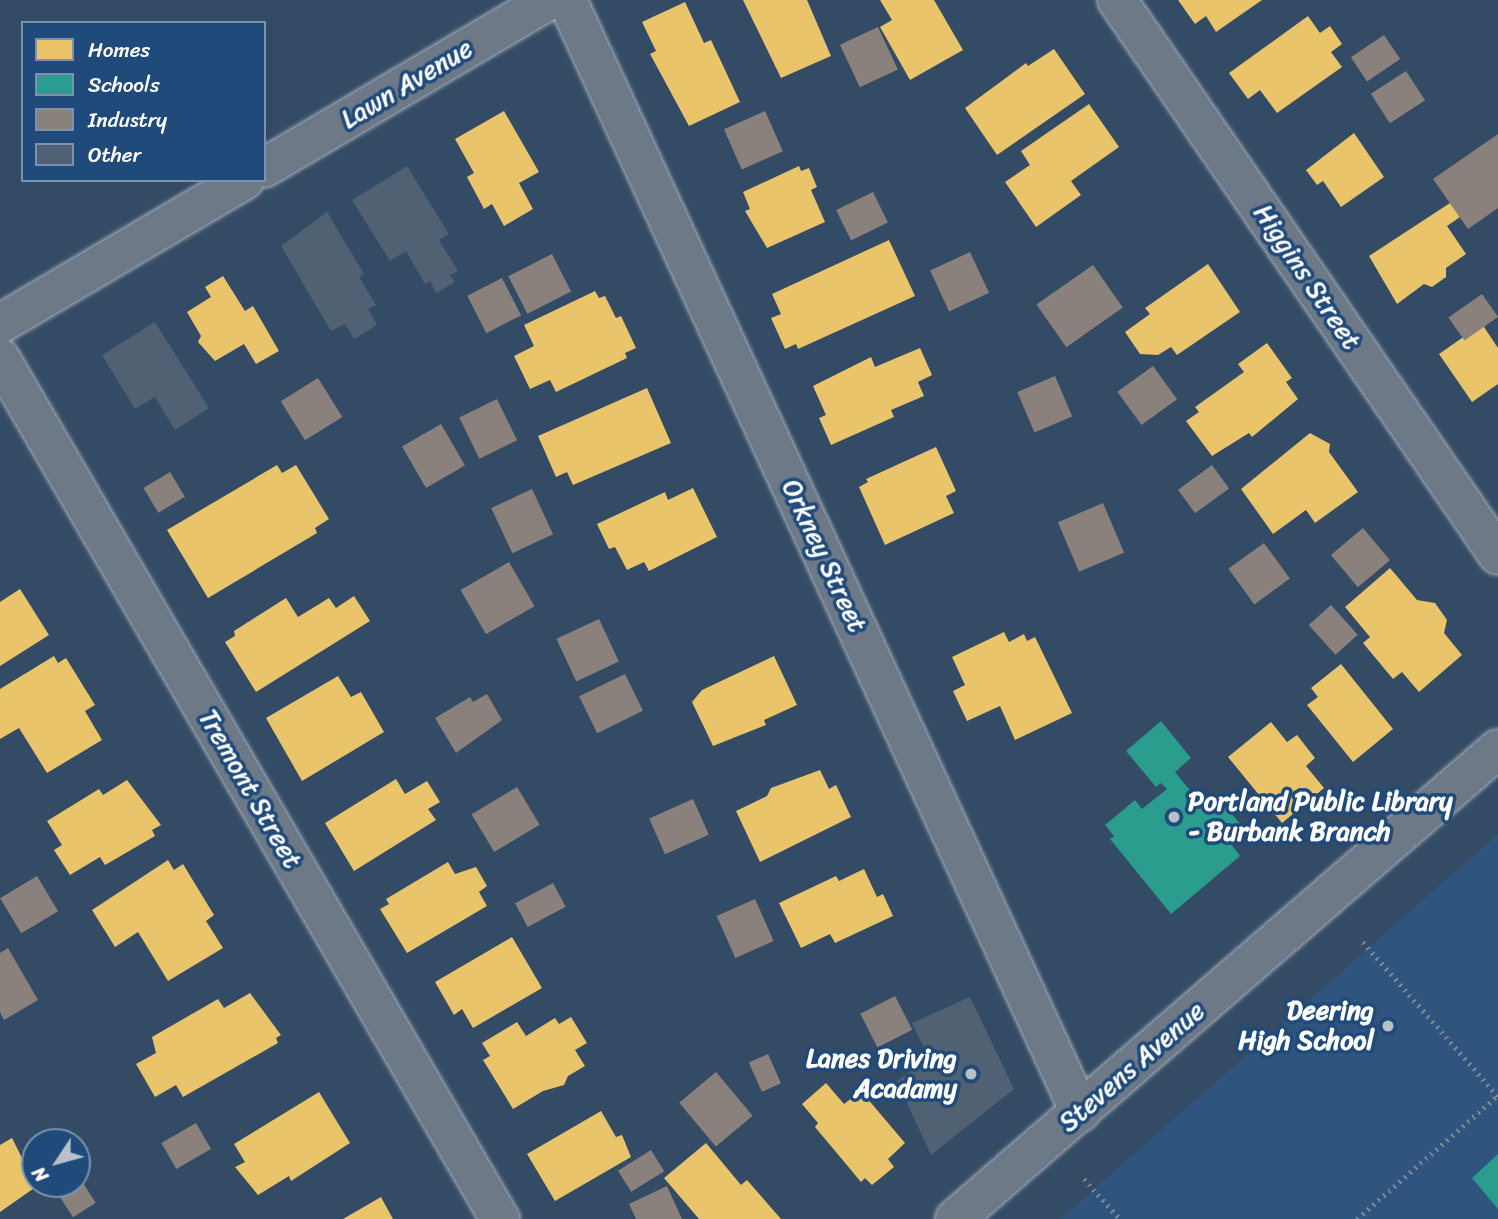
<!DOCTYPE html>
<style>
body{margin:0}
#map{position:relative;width:1498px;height:1219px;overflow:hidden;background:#344b65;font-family:Sriracha,sans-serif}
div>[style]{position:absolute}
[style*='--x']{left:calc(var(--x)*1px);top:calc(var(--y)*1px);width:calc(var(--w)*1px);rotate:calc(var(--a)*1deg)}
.built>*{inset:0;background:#2f557f}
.homes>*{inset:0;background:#e9c46a}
.schools>*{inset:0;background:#2a9d8f}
.industry>*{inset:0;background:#8a817c;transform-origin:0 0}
.building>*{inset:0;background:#506174}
.path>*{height:4.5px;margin-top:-2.25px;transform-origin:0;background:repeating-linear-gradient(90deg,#7e8895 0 2px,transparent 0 7px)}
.roads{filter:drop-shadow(0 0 2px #a4aeba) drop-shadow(0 0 2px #a4aeba)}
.minor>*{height:38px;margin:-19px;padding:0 19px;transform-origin:19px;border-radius:19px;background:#6d7986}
.major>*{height:38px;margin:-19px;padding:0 19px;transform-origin:19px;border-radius:19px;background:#6d7986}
.dots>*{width:19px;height:19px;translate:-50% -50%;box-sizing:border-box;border:4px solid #1f4a7a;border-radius:50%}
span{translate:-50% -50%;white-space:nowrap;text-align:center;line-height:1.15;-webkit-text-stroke:7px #1f4a7a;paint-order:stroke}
.street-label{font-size:26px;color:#fff}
.poi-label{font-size:26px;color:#fff;font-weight:700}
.left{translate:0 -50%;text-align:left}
.right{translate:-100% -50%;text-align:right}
.legend{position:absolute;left:21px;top:21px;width:245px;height:161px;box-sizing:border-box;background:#1f4a7a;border:2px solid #7992af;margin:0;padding:9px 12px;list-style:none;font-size:21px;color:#fff}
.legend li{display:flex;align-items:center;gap:14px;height:35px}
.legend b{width:35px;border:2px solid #7992af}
.north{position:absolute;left:21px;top:1128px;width:70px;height:70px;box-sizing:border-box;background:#1f4a7a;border:2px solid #7992af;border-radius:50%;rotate:234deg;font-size:19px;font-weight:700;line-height:28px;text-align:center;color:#fff}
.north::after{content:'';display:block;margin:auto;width:24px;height:32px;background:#b8c0c9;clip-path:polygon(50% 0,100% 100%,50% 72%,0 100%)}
</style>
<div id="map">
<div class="built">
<div style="clip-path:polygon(1498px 834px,1498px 1219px,1060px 1219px)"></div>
</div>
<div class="homes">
<div style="clip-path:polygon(743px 0,807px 0,831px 56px,781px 78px)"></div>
<div style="clip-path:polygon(880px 0,934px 0,963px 50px,910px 80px,880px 27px,892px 20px)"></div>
<div style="clip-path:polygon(1178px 0,1262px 0,1216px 32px,1206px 16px,1195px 24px)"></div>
<div style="clip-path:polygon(685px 2px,704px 43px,711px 40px,740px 102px,689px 126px,650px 54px,656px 51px,642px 22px)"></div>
<div style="clip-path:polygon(1308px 16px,1320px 33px,1330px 26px,1342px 44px,1331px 52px,1342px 67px,1277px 113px,1260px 90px,1248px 99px,1229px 73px)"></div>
<div style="clip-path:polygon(1054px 49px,1085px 94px,997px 155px,965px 108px,1026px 63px,1028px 66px)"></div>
<div style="clip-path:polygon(1089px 104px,1119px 147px,1071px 181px,1081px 195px,1036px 227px,1005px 182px,1030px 165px,1021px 151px)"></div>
<div style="clip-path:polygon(504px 111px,539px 172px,519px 183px,533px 209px,504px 226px,492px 204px,484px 209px,467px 177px,474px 173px,455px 139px)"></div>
<div style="clip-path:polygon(1354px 133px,1384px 177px,1341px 207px,1323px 181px,1317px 185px,1306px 170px)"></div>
<div style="clip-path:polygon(799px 166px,801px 171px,809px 168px,817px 187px,811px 190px,825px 222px,767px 248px,745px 211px,750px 209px,743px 192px)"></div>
<div style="clip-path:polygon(1450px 203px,1460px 217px,1447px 226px,1466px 254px,1446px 268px,1446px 277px,1432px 287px,1424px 284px,1397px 304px,1369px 256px)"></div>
<div style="clip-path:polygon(889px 240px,915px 296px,798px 349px,796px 344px,785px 349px,771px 318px,781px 314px,772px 294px)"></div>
<div style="clip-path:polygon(1208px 264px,1240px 312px,1177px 355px,1171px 347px,1158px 355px,1140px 354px,1125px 332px,1150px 314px,1145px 308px)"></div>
<div style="clip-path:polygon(223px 276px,245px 311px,253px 306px,279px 351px,256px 364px,244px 344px,215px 361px,198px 342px,201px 336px,187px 312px,211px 297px,205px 287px)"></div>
<div style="clip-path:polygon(595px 291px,599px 298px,605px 296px,616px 318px,621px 316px,636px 348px,625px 353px,627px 358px,556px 392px,550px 380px,530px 389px,514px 356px,534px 346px,524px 325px)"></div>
<div style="clip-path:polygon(1482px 324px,1498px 348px,1498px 384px,1472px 402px,1439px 354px)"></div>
<div style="clip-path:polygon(1267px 343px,1292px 378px,1286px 382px,1298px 399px,1252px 437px,1249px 433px,1212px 456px,1186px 421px,1199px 412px,1195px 407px,1244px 372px,1238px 364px)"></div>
<div style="clip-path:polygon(920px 348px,932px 375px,918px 382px,924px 396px,891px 410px,894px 417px,831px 445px,819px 418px,826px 415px,813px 386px,871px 357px,875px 367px)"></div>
<div style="clip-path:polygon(647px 388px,671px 443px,573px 485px,567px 472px,556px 477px,538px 436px)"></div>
<div style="clip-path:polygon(1310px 433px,1330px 444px,1329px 452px,1358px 492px,1315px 523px,1306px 510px,1273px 534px,1241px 489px)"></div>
<div style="clip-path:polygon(936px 447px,956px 491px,946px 496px,954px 513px,885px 545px,859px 487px,868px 482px,866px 479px)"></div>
<div style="clip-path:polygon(277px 465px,282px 473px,296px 465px,329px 519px,315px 528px,317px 533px,208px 598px,167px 530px)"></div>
<div style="clip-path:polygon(693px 488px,717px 537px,649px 571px,644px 562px,627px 570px,615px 547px,609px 549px,597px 524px,665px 492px,668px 500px)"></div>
<div style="clip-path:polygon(1390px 568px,1417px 600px,1435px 603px,1447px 620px,1444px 633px,1462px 655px,1419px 692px,1402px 672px,1393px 679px,1363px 643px,1370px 637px,1345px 607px)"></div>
<div style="clip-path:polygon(20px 589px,49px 635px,0 666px,0 602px)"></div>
<div style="clip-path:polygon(354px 596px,370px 621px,256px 692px,225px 642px,235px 636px,234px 631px,286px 598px,298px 617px,329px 598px,336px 608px)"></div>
<div style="clip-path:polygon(1004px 632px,1009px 642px,1024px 634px,1027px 641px,1035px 637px,1072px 713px,1015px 740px,1000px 706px,967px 721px,953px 691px,965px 685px,952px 657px)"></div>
<div style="clip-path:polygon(54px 656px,58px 663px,66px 658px,95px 705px,85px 711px,102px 740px,47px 773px,19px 728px,0 739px,0 689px)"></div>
<div style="clip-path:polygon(774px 656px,797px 705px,764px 720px,766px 725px,713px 746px,692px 702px,702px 690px)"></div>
<div style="clip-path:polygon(1341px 664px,1393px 729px,1353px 762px,1307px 705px,1318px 697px,1311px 688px)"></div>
<div style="clip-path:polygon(338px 676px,351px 697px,361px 692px,384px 732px,302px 781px,266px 718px)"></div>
<div style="clip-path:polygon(1271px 722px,1287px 742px,1297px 735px,1315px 758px,1306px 766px,1324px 788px,1282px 823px,1228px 757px)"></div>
<div style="clip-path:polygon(820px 770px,829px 789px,836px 785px,851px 817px,760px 862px,736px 811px,767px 796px,771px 788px)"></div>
<div style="clip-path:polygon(396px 779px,405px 794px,427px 781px,440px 802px,428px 809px,436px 820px,354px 871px,325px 823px)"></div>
<div style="clip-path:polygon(127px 780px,161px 825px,152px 830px,155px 836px,105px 865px,100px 857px,70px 875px,54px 850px,62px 845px,47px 821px,99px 789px,103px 795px)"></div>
<div style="clip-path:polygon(168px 860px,174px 870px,183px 864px,214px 915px,206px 921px,223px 948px,168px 981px,138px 932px,115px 947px,92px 910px)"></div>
<div style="clip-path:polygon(448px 862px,455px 874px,476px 867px,487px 886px,479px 892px,487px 906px,407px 953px,380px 909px,389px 904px,386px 899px)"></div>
<div style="clip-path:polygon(864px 869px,877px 897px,883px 894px,893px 916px,835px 943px,830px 934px,801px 948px,779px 903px,836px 876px,839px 881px)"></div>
<div style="clip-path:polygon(512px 937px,542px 988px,473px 1028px,462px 1009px,454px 1015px,435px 982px)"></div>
<div style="clip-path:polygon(250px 993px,281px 1035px,276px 1038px,278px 1043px,183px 1097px,176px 1085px,155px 1097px,136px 1064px,156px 1053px,152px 1037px,218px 999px,224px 1008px)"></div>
<div style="clip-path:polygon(571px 1017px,587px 1043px,575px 1050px,585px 1066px,568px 1076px,564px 1085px,543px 1091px,513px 1109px,483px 1060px,490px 1056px,482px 1043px,517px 1022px,526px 1036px,555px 1018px,559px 1024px)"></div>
<div style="clip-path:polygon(826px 1083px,844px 1104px,861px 1091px,905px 1143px,888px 1159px,894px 1167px,872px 1185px,865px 1178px,861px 1182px,815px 1127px,818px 1123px,802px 1104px)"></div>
<div style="clip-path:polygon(319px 1092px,350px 1143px,291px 1181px,289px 1176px,258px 1195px,235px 1167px,245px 1162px,234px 1144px)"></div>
<div style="clip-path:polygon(601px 1111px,616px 1137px,622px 1135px,631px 1157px,555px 1201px,527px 1154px)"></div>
<div style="clip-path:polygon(12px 1138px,35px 1184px,40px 1184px,0 1212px,0 1145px)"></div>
<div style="clip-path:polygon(706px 1143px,741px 1185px,747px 1180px,781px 1219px,699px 1219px,664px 1178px)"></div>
<div style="clip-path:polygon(381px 1197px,393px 1219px,343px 1219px)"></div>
</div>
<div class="schools">
<div style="clip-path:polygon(1161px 721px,1191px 758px,1175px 772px,1206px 810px,1219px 799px,1247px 832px,1231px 844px,1240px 856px,1171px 914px,1110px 839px,1114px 836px,1105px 825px,1135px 800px,1142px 809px,1167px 789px,1161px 783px,1156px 787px,1126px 751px)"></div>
<div style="clip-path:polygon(1498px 1154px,1498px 1209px,1472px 1178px)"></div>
</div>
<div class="industry">
<div style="left:878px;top:27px;width:47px;height:42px;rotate:65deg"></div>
<div style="left:1384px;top:35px;width:29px;height:40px;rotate:56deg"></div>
<div style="left:1406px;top:71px;width:35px;height:42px;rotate:57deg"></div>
<div style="left:765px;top:111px;width:44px;height:45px;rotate:66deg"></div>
<div style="clip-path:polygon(1498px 134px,1498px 208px,1468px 229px,1433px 179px)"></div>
<div style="left:873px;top:192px;width:34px;height:41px;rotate:64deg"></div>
<div style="left:970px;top:252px;width:45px;height:44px;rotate:65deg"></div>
<div style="left:552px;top:254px;width:42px;height:49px;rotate:63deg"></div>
<div style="left:1093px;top:265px;width:52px;height:69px;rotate:55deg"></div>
<div style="left:502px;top:278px;width:42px;height:39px;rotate:63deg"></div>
<div style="left:1482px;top:294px;width:28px;height:41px;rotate:55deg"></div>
<div style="left:1153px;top:366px;width:41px;height:44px;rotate:54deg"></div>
<div style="left:1055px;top:376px;width:44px;height:41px;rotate:67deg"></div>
<div style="left:318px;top:378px;width:46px;height:44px;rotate:58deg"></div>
<div style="left:497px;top:399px;width:46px;height:42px;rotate:64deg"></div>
<div style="left:441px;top:424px;width:48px;height:45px;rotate:60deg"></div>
<div style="left:1212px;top:465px;width:29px;height:42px;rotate:54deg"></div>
<div style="left:170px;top:472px;width:29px;height:31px;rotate:59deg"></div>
<div style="left:532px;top:489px;width:50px;height:45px;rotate:65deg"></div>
<div style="left:1103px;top:503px;width:54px;height:49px;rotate:67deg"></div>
<div style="left:1363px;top:528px;width:42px;height:42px;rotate:50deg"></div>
<div style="left:1264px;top:543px;width:44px;height:44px;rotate:54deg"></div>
<div style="left:509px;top:562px;width:51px;height:56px;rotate:60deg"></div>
<div style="left:1331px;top:605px;width:40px;height:30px;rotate:48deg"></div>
<div style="left:599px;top:619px;width:47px;height:47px;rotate:65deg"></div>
<div style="left:625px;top:674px;width:41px;height:51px;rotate:64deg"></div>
<div style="clip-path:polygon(487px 694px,502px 720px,456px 753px,435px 718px,470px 697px,473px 702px)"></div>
<div style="left:517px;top:787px;width:44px;height:53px;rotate:59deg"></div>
<div style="left:693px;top:799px;width:39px;height:48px;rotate:66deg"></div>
<div style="left:37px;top:876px;width:41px;height:43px;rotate:59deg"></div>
<div style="left:553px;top:883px;width:27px;height:43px;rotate:62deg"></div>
<div style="left:755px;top:899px;width:46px;height:42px;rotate:66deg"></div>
<div style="clip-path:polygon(8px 948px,38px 1000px,4px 1020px,0 1012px,0 953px)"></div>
<div style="left:895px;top:996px;width:38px;height:39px;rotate:63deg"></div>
<div style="left:768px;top:1054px;width:32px;height:21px;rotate:66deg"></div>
<div style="left:716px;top:1072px;width:57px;height:48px;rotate:50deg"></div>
<div style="left:196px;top:1123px;width:30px;height:40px;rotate:60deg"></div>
<div style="left:651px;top:1150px;width:25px;height:39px;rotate:58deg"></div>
<div style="left:81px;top:1180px;width:27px;height:27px;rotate:57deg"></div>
<div style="clip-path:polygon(667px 1186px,682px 1219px,636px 1219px,629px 1204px)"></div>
</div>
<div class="building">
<div style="clip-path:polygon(407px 166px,449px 234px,439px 240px,458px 271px,450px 275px,455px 282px,436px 293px,430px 281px,425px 284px,406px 251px,390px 261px,352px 200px)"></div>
<div style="clip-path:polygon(327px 212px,364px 274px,359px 277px,376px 305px,368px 309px,377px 325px,354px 339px,345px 324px,331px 331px,281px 246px)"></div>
<div style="clip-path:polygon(155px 322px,209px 408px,175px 430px,155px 397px,135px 409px,102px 355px)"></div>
<div style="clip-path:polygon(970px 997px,1014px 1089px,931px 1155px,897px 1081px,929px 1059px,912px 1023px)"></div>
</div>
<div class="path">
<div style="--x:1363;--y:942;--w:205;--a:48.8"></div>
<div style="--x:1084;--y:1179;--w:54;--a:48"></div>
<div style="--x:1357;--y:1219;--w:186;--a:-41.3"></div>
</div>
<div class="roads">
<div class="minor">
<div style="--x:567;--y:0;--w:1225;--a:65.23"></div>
<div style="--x:1117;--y:0;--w:673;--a:55.53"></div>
<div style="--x:264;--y:168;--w:331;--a:-30.5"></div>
<div style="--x:0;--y:324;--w:283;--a:-30.5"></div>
<div style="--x:0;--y:358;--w:996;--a:59.86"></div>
</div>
<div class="major">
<div style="--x:955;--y:1219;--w:718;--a:-40.88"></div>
</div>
</div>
<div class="dots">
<div style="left:1174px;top:817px;background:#b8c0c9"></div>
<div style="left:1388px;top:1026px;background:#b8c0c9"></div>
<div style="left:971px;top:1074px;background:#b8c0c9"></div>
</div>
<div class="street-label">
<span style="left:407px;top:84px;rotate:-31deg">Lawn Avenue</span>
<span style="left:1307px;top:277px;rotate:56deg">Higgins Street</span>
<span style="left:824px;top:556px;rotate:65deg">Orkney Street</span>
<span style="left:250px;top:789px;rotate:60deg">Tremont Street</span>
<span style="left:1132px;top:1067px;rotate:-41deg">Stevens Avenue</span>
</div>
<div class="poi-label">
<span class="left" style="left:1188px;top:817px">Portland Public Library<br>- Burbank Branch</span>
<span class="right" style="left:1374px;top:1026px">Deering<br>High School</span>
<span class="right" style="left:957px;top:1074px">Lanes Driving<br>Acadamy</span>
</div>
<ul class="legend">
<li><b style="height:19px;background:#e9c46a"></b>Homes</li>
<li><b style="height:19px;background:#2a9d8f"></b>Schools</li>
<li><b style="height:19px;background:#8a817c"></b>Industry</li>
<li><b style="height:19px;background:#506174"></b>Other</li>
</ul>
<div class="north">N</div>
</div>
